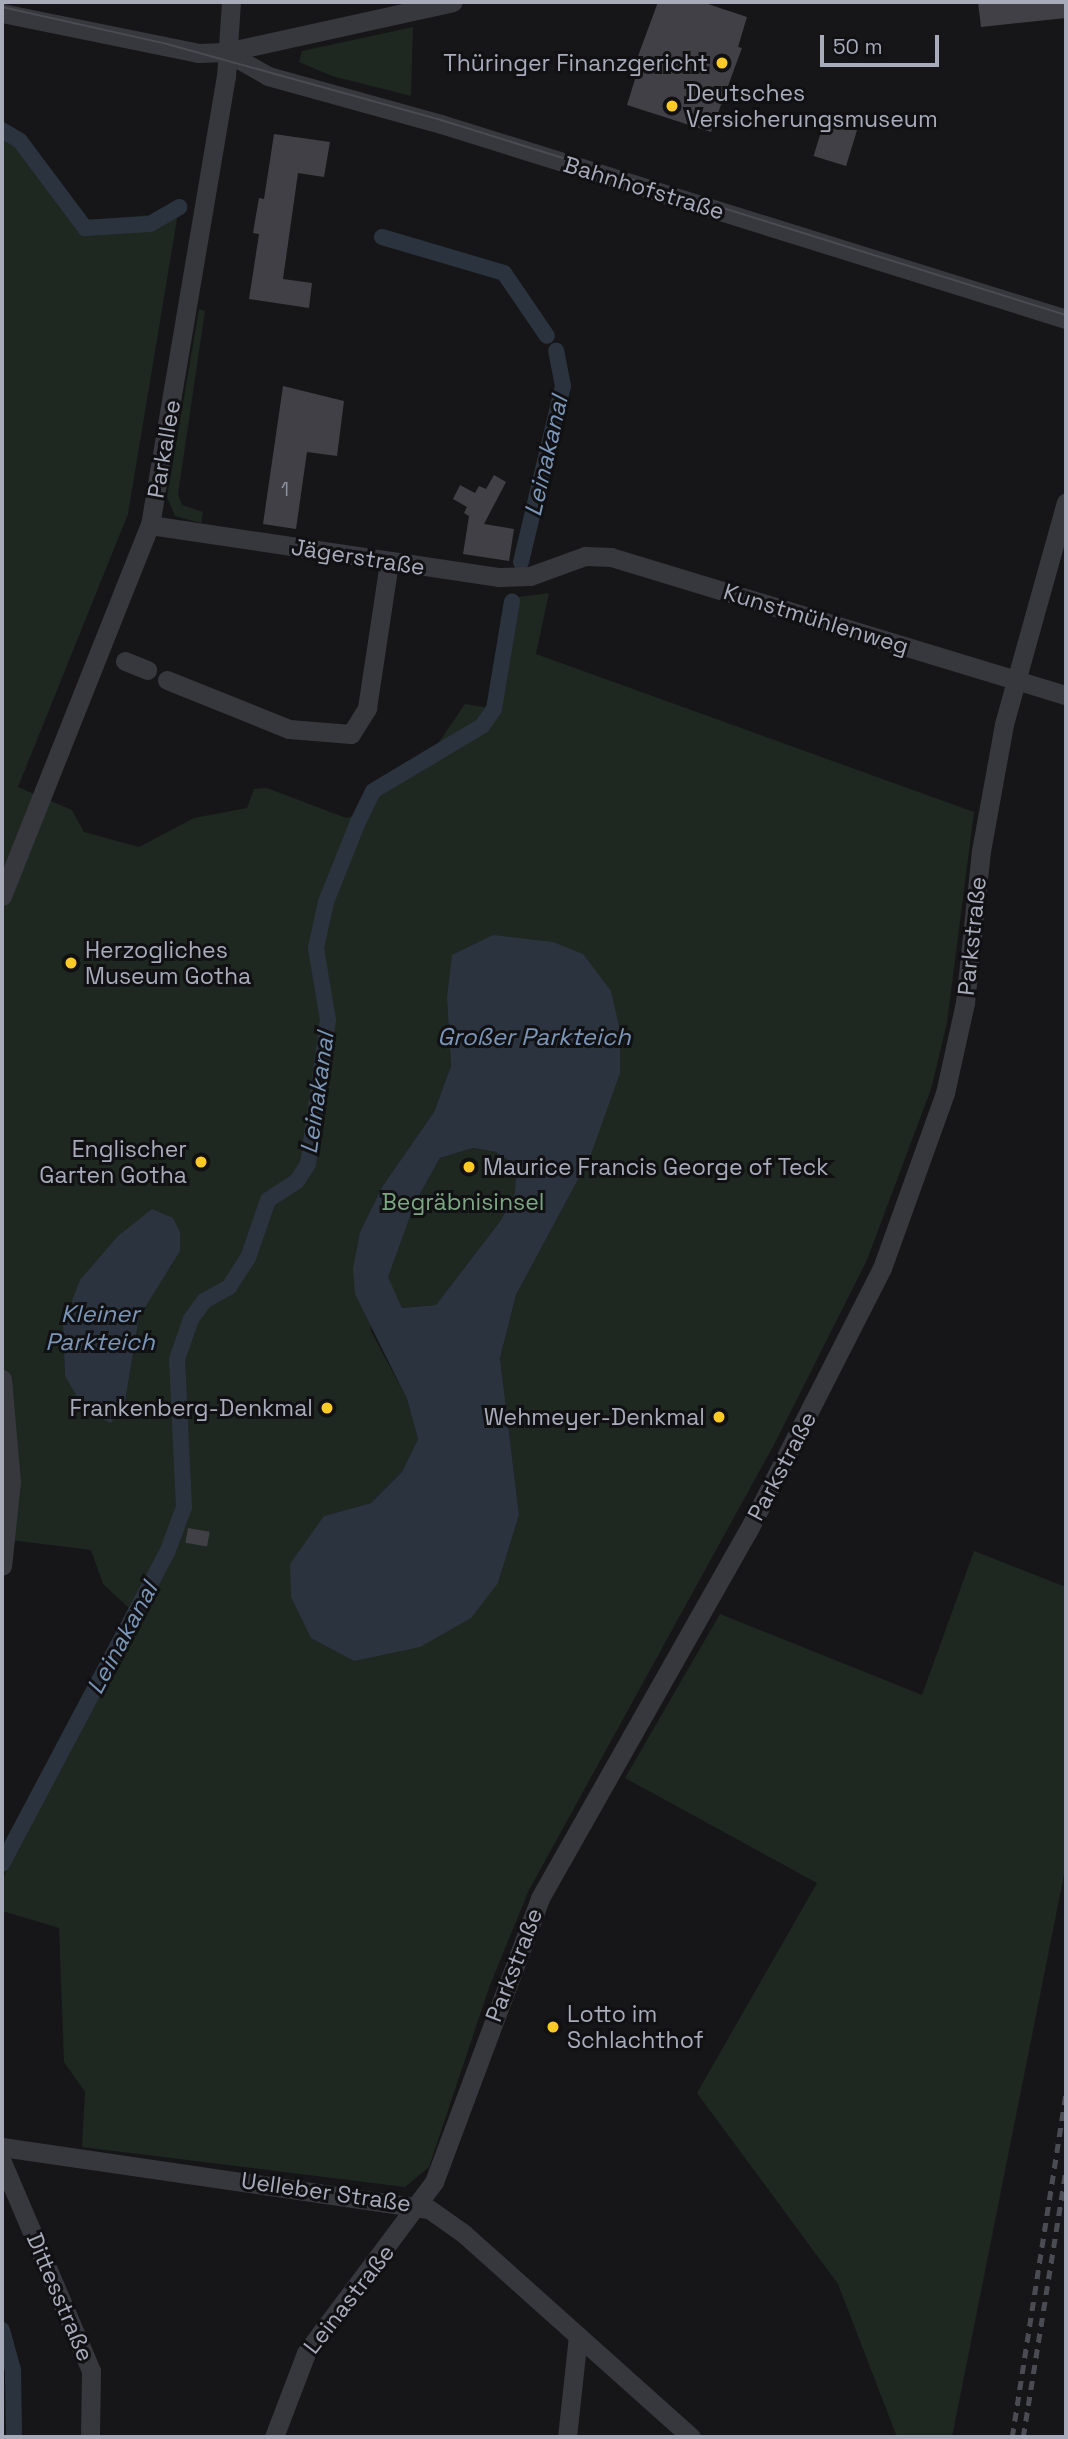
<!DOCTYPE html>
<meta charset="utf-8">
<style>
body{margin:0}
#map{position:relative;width:1068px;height:2439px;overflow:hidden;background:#161619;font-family:"Space Grotesk",sans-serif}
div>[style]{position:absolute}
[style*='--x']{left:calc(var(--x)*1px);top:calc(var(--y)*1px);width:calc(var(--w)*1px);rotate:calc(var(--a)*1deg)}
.green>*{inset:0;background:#1e2720}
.water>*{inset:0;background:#2b343e}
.canal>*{height:16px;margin:-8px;padding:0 8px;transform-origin:8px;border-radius:8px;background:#2b343e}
.building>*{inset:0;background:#404046;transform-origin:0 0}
.minor>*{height:19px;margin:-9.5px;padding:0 9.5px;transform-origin:9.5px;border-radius:9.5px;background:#37373e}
.tram>*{height:2px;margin:-1px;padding:0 1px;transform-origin:1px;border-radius:1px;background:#4a4b53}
.rail>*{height:4.5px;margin-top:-2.25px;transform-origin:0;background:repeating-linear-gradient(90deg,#4a4b53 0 9px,transparent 0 16px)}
.dots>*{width:19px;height:19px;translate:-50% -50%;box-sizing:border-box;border:4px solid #111114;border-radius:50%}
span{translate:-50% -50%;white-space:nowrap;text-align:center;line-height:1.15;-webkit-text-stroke:6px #111114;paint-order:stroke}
.number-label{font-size:19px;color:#8d909d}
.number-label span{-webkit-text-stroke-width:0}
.poi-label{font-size:23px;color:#a7abba}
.right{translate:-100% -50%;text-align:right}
.left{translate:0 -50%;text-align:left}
.street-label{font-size:23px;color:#a7abba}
.park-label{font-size:23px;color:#7ca782}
.water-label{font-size:24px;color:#7a96b9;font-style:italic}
.frame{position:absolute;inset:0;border:4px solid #a7abba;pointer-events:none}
.scale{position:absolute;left:820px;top:35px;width:119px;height:32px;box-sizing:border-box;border:4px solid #a7abba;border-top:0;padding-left:9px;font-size:21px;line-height:24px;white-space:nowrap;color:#a7abba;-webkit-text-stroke:5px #111114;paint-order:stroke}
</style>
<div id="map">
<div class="green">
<div style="clip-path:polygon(413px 27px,411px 96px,332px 76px,299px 62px,302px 51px)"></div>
<div style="clip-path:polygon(evenodd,2px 128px,23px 140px,85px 220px,178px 213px,128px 514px,18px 787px,72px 810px,84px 832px,139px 847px,194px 818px,247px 808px,254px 789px,267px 788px,346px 818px,357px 815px,370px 793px,439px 742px,465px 704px,490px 708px,511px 598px,549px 593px,536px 654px,974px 812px,947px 1023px,931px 1089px,867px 1260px,776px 1441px,529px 1890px,490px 1985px,429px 2167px,405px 2187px,82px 2147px,85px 2092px,64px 2062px,59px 1928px,2px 1911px,2px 1881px,23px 1834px,141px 1619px,103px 1584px,91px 1550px,2px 1539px,2px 128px,447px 998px,590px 1157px,516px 1295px,500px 1358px,519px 1515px,498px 1583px,324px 1516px,371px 1503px,402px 1472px,418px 1439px,407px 1399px,371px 1331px,360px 1232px,382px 1187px,434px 1112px,451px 1066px,447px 998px,2px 128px,173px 1265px,161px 1275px,139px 1317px,125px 1402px,111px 1423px,65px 1376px,63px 1324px,173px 1265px)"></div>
<div style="clip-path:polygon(199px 309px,205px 311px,178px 494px,182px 505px,203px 512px,201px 523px,175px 516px,167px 497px)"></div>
<div style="clip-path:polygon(473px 1148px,496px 1152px,516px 1167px,515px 1193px,501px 1220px,436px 1305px,402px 1308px,387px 1277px,415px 1203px,440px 1158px)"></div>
<div style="clip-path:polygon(974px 1551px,1066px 1587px,1066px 1865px,952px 2437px,897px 2437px,838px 2284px,697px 2093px,817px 1883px,625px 1778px,720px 1614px,922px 1695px)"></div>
</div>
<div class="water">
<div style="clip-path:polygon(evenodd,493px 935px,553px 942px,583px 954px,611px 991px,620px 1030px,620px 1073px,590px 1157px,516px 1295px,500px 1358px,519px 1515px,498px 1583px,471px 1618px,420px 1647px,354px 1661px,311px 1638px,291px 1597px,290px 1564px,324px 1516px,371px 1503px,402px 1472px,418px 1439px,407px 1399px,355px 1294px,353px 1269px,360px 1232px,382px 1187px,434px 1112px,451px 1066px,447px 998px,452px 955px,493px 935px,473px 1148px,496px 1152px,516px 1166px,515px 1193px,501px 1220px,436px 1305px,402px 1308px,388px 1277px,415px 1203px,440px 1158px,473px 1148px)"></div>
<div style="clip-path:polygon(152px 1209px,173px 1218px,180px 1232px,180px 1251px,139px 1317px,125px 1402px,111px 1423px,85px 1410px,65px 1376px,63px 1324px,80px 1280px,118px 1236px)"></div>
</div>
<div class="canal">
<div style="--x:2;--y:130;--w:21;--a:31"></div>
<div style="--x:20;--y:141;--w:109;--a:53.2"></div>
<div style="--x:85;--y:228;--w:65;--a:-3.5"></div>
<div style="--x:150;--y:224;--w:34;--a:-30"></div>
<div style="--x:382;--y:237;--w:127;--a:16.4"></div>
<div style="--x:504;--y:273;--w:76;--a:55.7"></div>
<div style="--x:521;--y:562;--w:181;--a:-76.6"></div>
<div style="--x:563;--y:386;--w:36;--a:-101"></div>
<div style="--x:2;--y:1864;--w:352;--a:-62.1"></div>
<div style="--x:167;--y:1553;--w:49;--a:-69.7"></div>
<div style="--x:184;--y:1507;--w:148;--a:-92.7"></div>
<div style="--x:177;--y:1359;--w:42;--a:-70.7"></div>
<div style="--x:191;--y:1319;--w:22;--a:-54"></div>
<div style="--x:204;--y:1301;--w:29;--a:-29"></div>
<div style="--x:229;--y:1287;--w:35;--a:-57"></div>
<div style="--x:248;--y:1258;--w:61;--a:-71"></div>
<div style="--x:268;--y:1200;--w:35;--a:-33"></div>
<div style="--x:297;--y:1181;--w:20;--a:-57"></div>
<div style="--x:308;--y:1164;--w:145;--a:-82.1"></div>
<div style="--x:328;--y:1020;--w:73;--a:-99.5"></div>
<div style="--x:316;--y:948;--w:47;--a:-77.7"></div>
<div style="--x:326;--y:902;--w:86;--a:-68.2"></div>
<div style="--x:358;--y:822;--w:34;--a:-64"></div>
<div style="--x:373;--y:791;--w:127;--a:-30.8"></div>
<div style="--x:482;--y:726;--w:21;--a:-55"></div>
<div style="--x:494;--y:709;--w:109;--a:-80.5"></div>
<div style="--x:2;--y:2330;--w:41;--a:74.6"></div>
<div style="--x:13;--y:2370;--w:67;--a:89.1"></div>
</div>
<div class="building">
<div style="clip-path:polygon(658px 2px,702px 2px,747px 17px,738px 47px,742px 48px,711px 132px,627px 105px,636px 76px,631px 75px)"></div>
<div style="clip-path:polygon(978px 2px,1066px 2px,1066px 18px,981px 27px)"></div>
<div style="left:827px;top:112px;width:34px;height:46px;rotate:17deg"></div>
<div style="clip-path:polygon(274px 134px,330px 142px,324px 177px,298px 173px,283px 279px,312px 283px,309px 308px,249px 299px,259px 234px,253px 233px,256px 215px,259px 198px,264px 199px)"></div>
<div style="clip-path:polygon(283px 386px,344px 401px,337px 456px,307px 452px,296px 529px,263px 524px)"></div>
<div style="clip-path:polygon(494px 475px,506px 482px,484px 524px,514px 529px,509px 561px,463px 554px,469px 516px,464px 513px,467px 507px,453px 499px,460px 485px,475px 493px,479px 486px,486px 489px)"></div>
<div style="left:188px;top:1528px;width:22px;height:15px;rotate:10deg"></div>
</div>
<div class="minor">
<div style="--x:2;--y:13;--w:200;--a:11.5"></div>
<div style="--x:198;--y:53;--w:28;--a:-2"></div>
<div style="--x:226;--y:52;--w:232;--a:-12.4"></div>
<div style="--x:226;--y:52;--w:48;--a:29.7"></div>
<div style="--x:268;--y:76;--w:180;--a:15.5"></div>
<div style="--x:441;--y:124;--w:655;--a:17.33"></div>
<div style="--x:150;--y:525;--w:353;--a:8.5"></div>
<div style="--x:499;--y:577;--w:31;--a:-2"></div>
<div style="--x:530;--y:576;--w:59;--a:-20"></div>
<div style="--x:585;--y:556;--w:26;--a:2"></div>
<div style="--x:611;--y:557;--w:475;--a:16.9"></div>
<div style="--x:125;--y:661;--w:24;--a:22"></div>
<div style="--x:167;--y:680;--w:131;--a:21.9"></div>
<div style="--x:289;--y:729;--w:62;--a:4.6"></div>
<div style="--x:351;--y:734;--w:31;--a:-58"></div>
<div style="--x:367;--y:708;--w:148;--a:-81.4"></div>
<div style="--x:2;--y:896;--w:399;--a:-68.3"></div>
<div style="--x:150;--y:525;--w:454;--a:-80.4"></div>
<div style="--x:226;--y:77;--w:75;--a:-86.2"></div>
<div style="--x:2;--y:1379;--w:102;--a:85"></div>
<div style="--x:11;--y:1481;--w:85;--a:96"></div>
<div style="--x:2;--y:2147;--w:431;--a:8.3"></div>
<div style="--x:429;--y:2209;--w:42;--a:35.2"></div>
<div style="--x:463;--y:2233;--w:306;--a:41.8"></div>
<div style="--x:2;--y:2162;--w:227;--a:66.9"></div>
<div style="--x:91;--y:2371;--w:66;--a:90.9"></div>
<div style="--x:274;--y:2437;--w:90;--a:-69.1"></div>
<div style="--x:306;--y:2353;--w:214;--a:-53.2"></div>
<div style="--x:434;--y:2182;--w:303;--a:-69.5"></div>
<div style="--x:540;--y:1898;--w:422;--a:-60.5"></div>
<div style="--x:748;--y:1531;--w:295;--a:-63"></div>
<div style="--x:882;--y:1268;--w:186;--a:-70.2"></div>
<div style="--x:945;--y:1093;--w:92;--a:-77.5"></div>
<div style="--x:965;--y:1003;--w:153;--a:-84"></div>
<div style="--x:981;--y:851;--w:129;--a:-79.7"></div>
<div style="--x:1004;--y:724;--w:230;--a:-74.4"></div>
<div style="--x:567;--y:2437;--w:102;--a:-83.8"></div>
</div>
<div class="tram">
<div style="--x:2;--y:7;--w:169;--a:12.6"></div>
<div style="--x:167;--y:44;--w:284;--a:15.5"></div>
<div style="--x:441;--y:120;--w:655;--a:17.33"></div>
</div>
<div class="rail">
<div style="--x:1012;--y:2437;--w:347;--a:-81.1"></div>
<div style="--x:1023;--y:2437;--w:271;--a:-80.9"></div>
</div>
<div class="dots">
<div style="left:722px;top:63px;background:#ffc928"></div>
<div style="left:672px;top:106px;background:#ffc928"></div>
<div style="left:71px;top:963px;background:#ffc928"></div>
<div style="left:201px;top:1162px;background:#ffc928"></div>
<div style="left:469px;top:1167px;background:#ffc928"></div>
<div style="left:327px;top:1408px;background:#ffc928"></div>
<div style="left:719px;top:1417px;background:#ffc928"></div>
<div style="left:553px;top:2027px;background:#ffc928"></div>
</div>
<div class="number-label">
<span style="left:285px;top:490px">1</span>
</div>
<div class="poi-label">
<span class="right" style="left:708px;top:63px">Thüringer Finanzgericht</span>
<span class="left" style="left:686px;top:106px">Deutsches<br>Versicherungsmuseum</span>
<span class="left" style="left:85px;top:963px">Herzogliches<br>Museum Gotha</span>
<span class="right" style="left:187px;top:1162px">Englischer<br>Garten Gotha</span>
<span class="left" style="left:483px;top:1167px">Maurice Francis George of Teck</span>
<span class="right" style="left:313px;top:1408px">Frankenberg-Denkmal</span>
<span class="right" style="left:705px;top:1417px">Wehmeyer-Denkmal</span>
<span class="left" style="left:567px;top:2027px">Lotto im<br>Schlachthof</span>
</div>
<div class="street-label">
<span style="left:644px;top:188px;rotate:17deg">Bahnhofstraße</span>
<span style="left:164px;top:449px;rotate:-80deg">Parkallee</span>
<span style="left:358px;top:557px;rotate:9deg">Jägerstraße</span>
<span style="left:816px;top:619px;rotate:17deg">Kunstmühlenweg</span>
<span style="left:972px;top:936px;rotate:-84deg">Parkstraße</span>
<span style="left:782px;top:1466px;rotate:-62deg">Parkstraße</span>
<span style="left:514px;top:1965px;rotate:-69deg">Parkstraße</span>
<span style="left:326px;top:2192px;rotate:8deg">Uelleber Straße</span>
<span style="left:60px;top:2297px;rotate:67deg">Dittesstraße</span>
<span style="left:349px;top:2299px;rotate:-52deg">Leinastraße</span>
</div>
<div class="park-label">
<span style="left:463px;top:1202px">Begräbnisinsel</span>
</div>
<div class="water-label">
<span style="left:546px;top:456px;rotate:-77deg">Leinakanal</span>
<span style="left:534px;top:1037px">Großer Parkteich</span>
<span style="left:317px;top:1093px;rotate:-82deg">Leinakanal</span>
<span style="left:100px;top:1328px">Kleiner<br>Parkteich</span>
<span style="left:122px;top:1638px;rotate:-62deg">Leinakanal</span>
</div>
<div class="frame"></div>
<div class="scale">50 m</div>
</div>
